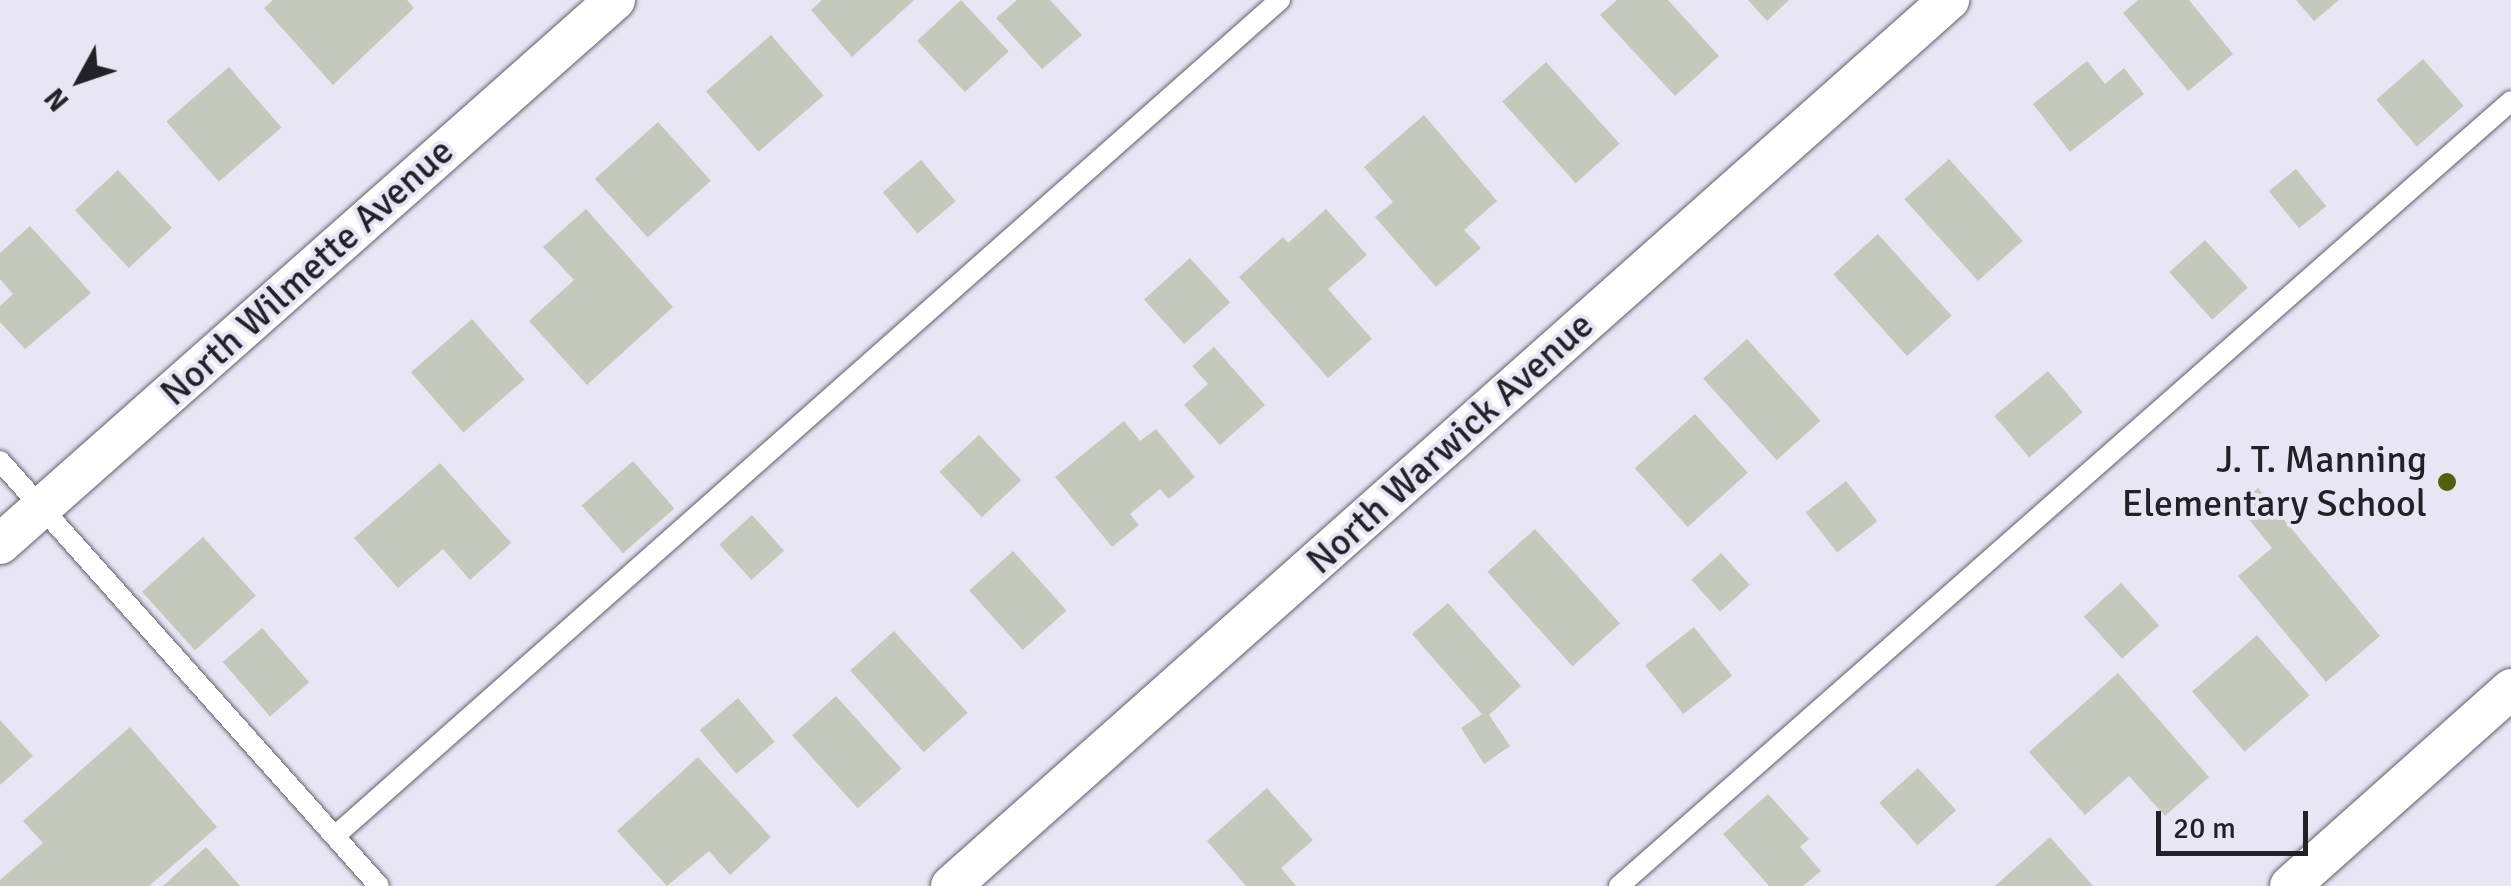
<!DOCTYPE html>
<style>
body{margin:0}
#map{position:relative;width:2511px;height:886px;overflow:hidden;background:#e8e6f5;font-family:Signika,sans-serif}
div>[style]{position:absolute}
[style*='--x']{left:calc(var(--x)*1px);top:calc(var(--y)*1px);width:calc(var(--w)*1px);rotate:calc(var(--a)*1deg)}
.building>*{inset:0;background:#c4c9bb;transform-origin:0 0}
.roads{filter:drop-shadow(0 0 2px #63616e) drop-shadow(0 0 2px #63616e)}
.lane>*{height:20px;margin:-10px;padding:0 10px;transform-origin:10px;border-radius:10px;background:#fff}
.street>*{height:40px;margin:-20px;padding:0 20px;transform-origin:20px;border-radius:20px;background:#fff}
.dots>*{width:28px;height:28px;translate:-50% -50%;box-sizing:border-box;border:5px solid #e8e6f5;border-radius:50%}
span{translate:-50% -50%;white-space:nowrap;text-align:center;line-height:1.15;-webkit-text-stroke:8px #e8e6f5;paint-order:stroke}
.street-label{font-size:38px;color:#222127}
.poi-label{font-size:38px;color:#222127}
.right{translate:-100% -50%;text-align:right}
.north{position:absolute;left:30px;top:30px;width:100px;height:100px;-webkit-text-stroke:8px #e8e6f5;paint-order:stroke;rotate:230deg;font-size:28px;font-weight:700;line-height:40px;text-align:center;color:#222127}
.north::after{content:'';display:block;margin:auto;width:35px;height:45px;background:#222127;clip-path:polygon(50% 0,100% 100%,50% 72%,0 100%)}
.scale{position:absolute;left:2156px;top:811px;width:152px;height:45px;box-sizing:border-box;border:5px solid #222127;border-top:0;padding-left:12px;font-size:30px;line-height:35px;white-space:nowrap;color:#222127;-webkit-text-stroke:8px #e8e6f5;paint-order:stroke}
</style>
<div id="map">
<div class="building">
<div style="clip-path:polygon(273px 0,407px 0,414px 8px,333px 85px,264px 8px)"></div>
<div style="clip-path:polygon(822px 0,914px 0,852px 57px,811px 10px)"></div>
<div style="left:961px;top:0;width:70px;height:60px;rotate:47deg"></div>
<div style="clip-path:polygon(1017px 0,1050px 0,1082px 35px,1042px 69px,996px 18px)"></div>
<div style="clip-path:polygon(1617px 0,1668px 0,1719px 56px,1675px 96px,1600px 15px)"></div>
<div style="clip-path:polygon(1748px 0,1789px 0,1767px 21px)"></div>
<div style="clip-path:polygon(2138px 0,2189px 0,2233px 54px,2188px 91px,2123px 13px)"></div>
<div style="clip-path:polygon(2296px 0,2339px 0,2314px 21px)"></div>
<div style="left:771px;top:35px;width:80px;height:86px;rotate:49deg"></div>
<div style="left:2423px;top:59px;width:62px;height:62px;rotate:49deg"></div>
<div style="clip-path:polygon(2087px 61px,2105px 84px,2124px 68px,2144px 94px,2070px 152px,2033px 104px)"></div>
<div style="left:1546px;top:62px;width:110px;height:59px;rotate:48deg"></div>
<div style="left:229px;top:67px;width:80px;height:83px;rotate:49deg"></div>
<div style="clip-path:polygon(1424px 115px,1497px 201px,1464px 230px,1481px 248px,1436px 287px,1375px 217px,1393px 202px,1364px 167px)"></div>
<div style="left:658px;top:122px;width:79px;height:85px;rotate:48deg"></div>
<div style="left:1949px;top:159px;width:110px;height:60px;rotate:48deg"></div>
<div style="left:921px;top:160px;width:54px;height:50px;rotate:50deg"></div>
<div style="left:2296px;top:169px;width:48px;height:35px;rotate:51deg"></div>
<div style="left:118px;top:170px;width:79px;height:59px;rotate:47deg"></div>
<div style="clip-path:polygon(586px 209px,673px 307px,587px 385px,529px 321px,574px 280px,543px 247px)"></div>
<div style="clip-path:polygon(1326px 209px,1367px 255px,1328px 289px,1372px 339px,1328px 378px,1239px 277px,1283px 237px,1288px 243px)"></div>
<div style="clip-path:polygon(30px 226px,91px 293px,25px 349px,0 322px,0 306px,13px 294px,0 279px,0 253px)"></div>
<div style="left:1878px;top:234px;width:110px;height:60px;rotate:48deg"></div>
<div style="left:2205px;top:240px;width:64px;height:48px;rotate:48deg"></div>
<div style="left:1190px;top:258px;width:60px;height:62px;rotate:48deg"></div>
<div style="left:472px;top:319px;width:80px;height:81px;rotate:49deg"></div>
<div style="left:1747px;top:339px;width:110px;height:59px;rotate:48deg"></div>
<div style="clip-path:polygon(1214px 347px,1265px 405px,1220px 445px,1184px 405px,1208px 384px,1192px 366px)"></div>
<div style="left:2048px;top:371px;width:54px;height:70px;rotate:50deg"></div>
<div style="left:1695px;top:414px;width:79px;height:81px;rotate:48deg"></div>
<div style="clip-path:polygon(1124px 421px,1140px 441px,1156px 429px,1195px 477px,1169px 499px,1160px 489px,1130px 514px,1139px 525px,1112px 547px,1055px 477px)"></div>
<div style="left:979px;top:435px;width:62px;height:54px;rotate:47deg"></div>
<div style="left:633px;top:461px;width:63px;height:68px;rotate:49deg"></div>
<div style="clip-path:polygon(440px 463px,511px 543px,470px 580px,443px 549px,398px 588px,354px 538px)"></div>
<div style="left:1846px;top:481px;width:51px;height:51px;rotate:52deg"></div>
<div style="clip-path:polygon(2258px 488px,2380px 636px,2326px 682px,2238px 576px,2272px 548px,2238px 506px)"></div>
<div style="left:752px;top:515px;width:48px;height:44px;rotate:48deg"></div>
<div style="left:1535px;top:529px;width:127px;height:64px;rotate:48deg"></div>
<div style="left:203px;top:537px;width:79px;height:82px;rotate:48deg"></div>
<div style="left:1013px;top:551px;width:80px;height:59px;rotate:48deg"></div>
<div style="left:1721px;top:553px;width:43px;height:40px;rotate:48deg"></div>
<div style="left:2121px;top:583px;width:57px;height:50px;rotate:48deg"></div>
<div style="clip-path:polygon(1448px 603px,1521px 686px,1489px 715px,1510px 746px,1484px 764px,1461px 728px,1482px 714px,1412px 634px)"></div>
<div style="left:1694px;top:627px;width:62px;height:62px;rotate:52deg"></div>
<div style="left:262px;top:628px;width:72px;height:52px;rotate:49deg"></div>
<div style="left:894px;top:631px;width:110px;height:59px;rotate:48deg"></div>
<div style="left:2257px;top:635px;width:80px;height:86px;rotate:49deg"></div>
<div style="clip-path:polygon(2118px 673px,2209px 777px,2165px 816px,2129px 776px,2085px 815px,2029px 752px)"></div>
<div style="left:836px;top:696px;width:98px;height:59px;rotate:48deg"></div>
<div style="left:738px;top:698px;width:57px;height:50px;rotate:50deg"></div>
<div style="clip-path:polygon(0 720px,33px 756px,0 785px)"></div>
<div style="clip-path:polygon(130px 727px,217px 827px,149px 886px,0 886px,0 880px,43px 843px,23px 821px)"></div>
<div style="clip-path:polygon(698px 757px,771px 837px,730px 875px,709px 851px,667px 886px,617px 831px)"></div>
<div style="left:1918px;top:768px;width:57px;height:52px;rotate:48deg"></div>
<div style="clip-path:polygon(1267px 788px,1313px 840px,1281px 868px,1296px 886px,1246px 886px,1207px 841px)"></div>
<div style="clip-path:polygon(1768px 794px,1809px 839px,1800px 847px,1821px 871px,1803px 886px,1769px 886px,1723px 834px)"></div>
<div style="clip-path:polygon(2050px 837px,2093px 886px,1995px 886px)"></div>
<div style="clip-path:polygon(206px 847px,240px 886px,163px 886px)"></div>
</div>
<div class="roads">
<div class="lane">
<div style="--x:0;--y:461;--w:569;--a:48.27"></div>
<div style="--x:335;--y:836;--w:1262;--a:-41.5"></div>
<div style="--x:1619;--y:886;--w:1188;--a:-41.35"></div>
</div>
<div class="street">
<div style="--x:0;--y:544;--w:821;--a:-41.49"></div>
<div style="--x:951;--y:886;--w:1335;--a:-41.6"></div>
<div style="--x:2290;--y:886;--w:296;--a:-41.7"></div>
</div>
</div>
<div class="dots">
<div style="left:2447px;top:482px;background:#4e620c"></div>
</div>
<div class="street-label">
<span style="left:307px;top:272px;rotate:-42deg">North Wilmette Avenue</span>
<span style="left:1450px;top:443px;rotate:-42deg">North Warwick Avenue</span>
</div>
<div class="poi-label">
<span class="right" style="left:2427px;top:482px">J. T. Manning<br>Elementary School</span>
</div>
<div class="north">N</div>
<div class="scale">20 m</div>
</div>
